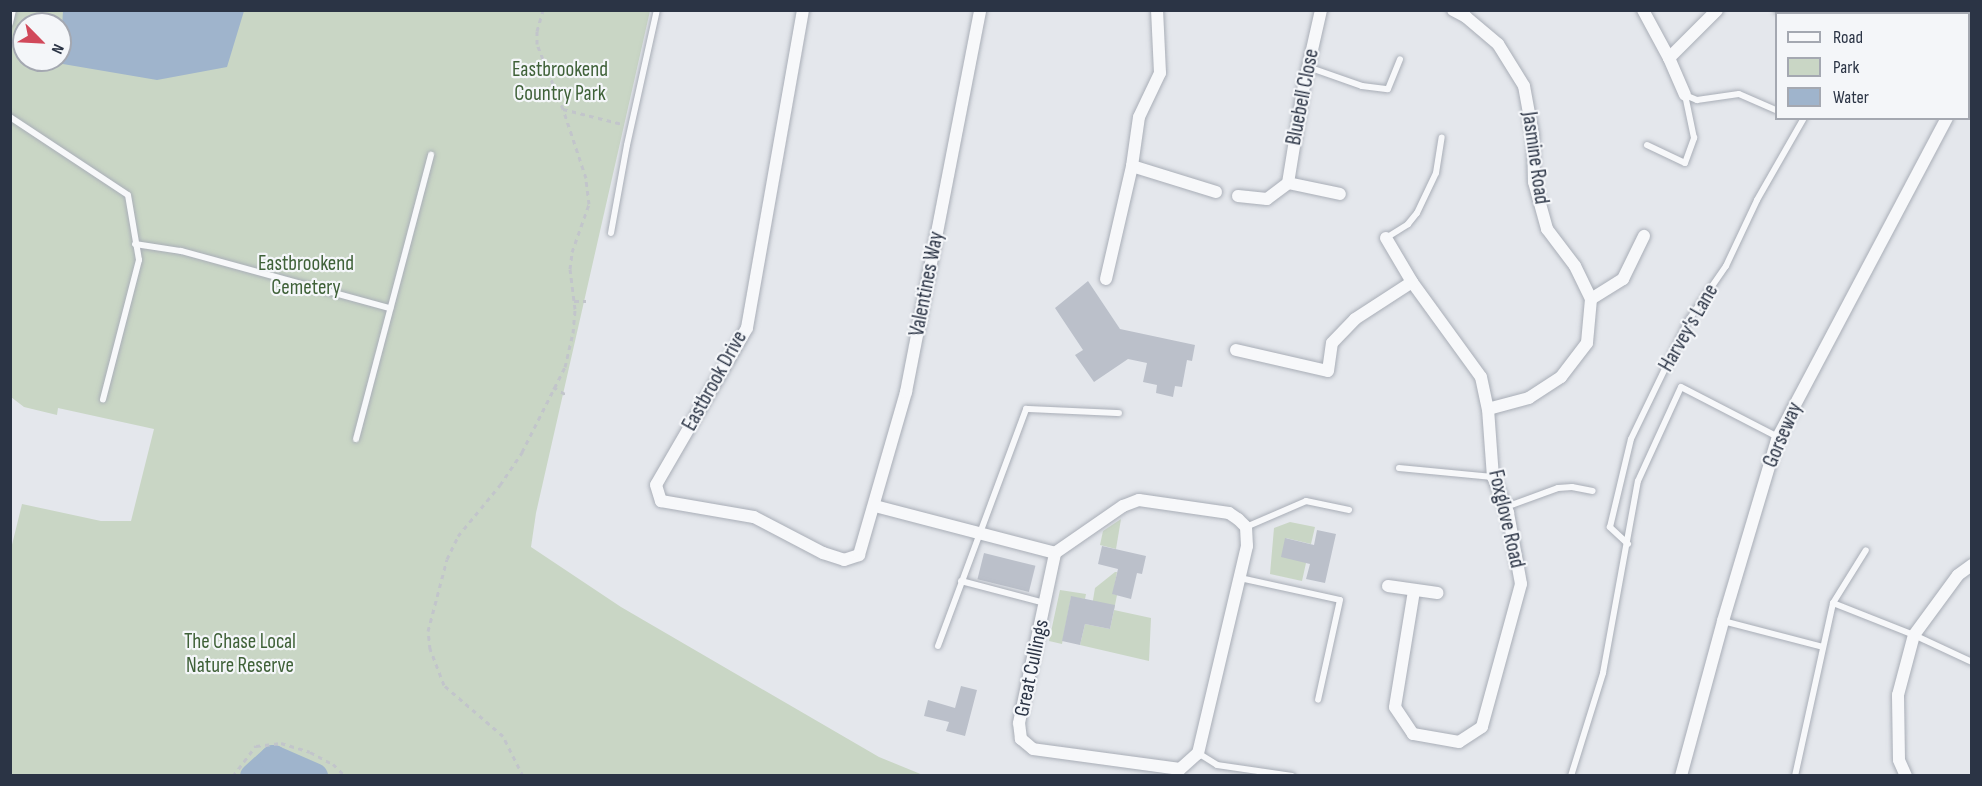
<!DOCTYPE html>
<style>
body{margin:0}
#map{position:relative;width:1982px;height:786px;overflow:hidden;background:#e4e7ec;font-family:"Sofia Sans Condensed",sans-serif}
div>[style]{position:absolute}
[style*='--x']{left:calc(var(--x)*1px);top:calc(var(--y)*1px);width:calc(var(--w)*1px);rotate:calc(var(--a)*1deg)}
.green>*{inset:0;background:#c9d6c5}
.water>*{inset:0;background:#9fb4cc}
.river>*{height:27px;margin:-13.5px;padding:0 13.5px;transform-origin:13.5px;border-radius:13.5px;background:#9fb4cc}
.building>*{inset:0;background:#bbc0ca;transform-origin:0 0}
.path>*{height:3px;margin-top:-1.5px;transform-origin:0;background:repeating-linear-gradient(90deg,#c2c5cb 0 4.5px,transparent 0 9px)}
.roads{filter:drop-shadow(0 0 2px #a9aeb7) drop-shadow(0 0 2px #a9aeb7)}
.service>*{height:6px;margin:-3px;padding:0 3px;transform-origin:3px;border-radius:3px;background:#f7f8fa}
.minor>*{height:12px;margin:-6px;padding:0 6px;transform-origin:6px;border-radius:6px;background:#f7f8fa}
span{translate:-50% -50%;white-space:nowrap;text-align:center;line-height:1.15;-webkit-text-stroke:4.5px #f4f6f9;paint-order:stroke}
.park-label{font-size:21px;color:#3f6138}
.street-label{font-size:21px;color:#2b3445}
.frame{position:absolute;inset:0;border:12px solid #2b3445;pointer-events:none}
.legend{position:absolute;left:1775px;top:12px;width:195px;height:108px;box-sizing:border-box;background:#f4f6f9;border:2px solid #a4a8b1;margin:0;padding:8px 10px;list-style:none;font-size:18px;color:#2b3445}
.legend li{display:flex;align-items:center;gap:12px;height:30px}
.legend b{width:30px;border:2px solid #a4a8b1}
.north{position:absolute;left:12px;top:12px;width:60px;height:60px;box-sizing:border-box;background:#f4f6f9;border:2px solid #a4a8b1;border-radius:50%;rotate:114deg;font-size:16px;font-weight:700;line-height:24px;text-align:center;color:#2b3445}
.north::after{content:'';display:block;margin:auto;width:21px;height:27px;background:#d1495b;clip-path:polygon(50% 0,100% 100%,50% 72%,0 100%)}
</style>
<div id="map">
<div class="green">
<div style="clip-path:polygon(evenodd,10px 11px,650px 11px,536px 513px,531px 547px,621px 607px,879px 757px,923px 775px,11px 775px,10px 553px,22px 504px,101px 521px,131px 521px,154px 429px,58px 408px,57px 415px,24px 407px,11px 397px,10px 11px,24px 24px,60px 24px,60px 60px,24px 60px,24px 24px)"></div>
<div style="clip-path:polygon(1121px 519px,1116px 549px,1100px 545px,1103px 531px)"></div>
<div style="clip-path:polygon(1290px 522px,1315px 527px,1311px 544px,1286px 538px,1306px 563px,1302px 581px,1270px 574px,1274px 528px)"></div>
<div style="clip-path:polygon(1115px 572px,1117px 572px,1113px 594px,1117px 595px,1114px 610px,1092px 606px,1095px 588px)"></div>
<div style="clip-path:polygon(1060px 590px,1086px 594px,1085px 599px,1071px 597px,1062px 644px,1049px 641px)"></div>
<div style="clip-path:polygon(1114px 610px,1151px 618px,1149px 661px,1080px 645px,1085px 624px,1110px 629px)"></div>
</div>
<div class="water">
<div style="clip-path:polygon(63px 11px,63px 10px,244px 11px,227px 67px,157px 80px,57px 63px,60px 60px)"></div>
</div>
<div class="river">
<div style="--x:253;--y:776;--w:27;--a:-42"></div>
<div style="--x:273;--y:758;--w:45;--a:23.7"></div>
</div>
<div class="building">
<div style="clip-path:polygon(1088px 281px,1120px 329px,1195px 345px,1192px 361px,1187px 360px,1182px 387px,1175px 386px,1173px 397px,1156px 393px,1157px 385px,1143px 382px,1147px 363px,1128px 359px,1094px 382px,1075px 355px,1083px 350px,1055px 308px)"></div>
<div style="clip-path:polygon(1317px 530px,1336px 534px,1325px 583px,1306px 579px,1310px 564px,1281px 557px,1285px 538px,1314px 545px)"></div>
<div style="clip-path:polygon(1102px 546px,1146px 556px,1142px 574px,1137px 573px,1131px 599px,1112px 594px,1118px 569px,1098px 564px)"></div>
<div style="left:984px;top:553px;width:53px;height:27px;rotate:14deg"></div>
<div style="clip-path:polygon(1071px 596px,1115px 605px,1110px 629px,1085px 624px,1080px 645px,1062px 641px)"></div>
<div style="clip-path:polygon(961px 686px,977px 690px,965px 736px,946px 731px,949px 722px,924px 716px,928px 700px,955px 708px)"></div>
</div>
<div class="path">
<div style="--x:563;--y:109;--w:61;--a:14.3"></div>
<div style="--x:574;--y:301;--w:12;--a:0"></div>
<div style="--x:553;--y:387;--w:14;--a:30"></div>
<div style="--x:233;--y:776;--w:38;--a:-53"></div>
<div style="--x:256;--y:746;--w:25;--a:-7"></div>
<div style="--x:281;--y:743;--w:30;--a:17"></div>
<div style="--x:310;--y:752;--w:26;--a:28"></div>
<div style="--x:333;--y:764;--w:17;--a:45"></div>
<div style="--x:523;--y:776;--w:45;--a:-116.6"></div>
<div style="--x:503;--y:736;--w:78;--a:-139.2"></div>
<div style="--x:444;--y:685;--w:39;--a:-111"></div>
<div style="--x:430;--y:649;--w:18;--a:-96"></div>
<div style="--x:428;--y:631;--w:74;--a:-75.2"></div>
<div style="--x:447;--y:559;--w:25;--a:-64"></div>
<div style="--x:458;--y:536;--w:66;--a:-50.5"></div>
<div style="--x:500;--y:485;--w:40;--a:-56"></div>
<div style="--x:522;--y:452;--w:95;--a:-63.2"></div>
<div style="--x:565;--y:367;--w:35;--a:-77"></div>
<div style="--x:573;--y:333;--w:24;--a:-85"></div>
<div style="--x:575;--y:309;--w:40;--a:-97.1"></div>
<div style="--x:570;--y:269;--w:17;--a:-83"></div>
<div style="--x:572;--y:252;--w:51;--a:-70.5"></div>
<div style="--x:589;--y:204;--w:26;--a:-97"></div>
<div style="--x:586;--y:178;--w:73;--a:-108.4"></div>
<div style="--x:563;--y:109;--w:70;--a:-111.8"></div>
<div style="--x:537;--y:44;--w:13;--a:-90"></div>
<div style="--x:537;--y:31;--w:22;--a:-74"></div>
</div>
<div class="roads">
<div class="service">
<div style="--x:1777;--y:10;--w:1;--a:45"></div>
<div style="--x:1855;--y:14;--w:4;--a:-63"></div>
<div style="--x:10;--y:23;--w:13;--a:-77"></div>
<div style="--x:1308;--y:67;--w:57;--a:19.4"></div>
<div style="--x:1362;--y:86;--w:26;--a:7"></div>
<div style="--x:1388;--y:89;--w:32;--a:-68"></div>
<div style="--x:1685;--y:95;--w:13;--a:23"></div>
<div style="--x:1697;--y:100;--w:42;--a:-8.1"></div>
<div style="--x:1739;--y:94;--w:40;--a:23.4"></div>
<div style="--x:10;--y:117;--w:141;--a:33.5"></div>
<div style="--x:128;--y:195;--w:66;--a:80.4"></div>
<div style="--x:139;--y:260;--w:144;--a:104.5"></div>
<div style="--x:1647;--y:145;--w:42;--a:25.3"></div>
<div style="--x:1685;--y:163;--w:27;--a:-70"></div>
<div style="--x:1694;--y:138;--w:44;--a:-101.8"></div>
<div style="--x:611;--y:233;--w:89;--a:-79.7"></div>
<div style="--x:627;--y:145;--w:138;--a:-77.5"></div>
<div style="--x:1386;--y:238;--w:26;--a:-32"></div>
<div style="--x:1408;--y:224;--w:14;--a:-51"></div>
<div style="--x:1417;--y:213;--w:44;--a:-64.6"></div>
<div style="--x:1436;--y:173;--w:36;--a:-81"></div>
<div style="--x:135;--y:244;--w:47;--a:8.7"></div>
<div style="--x:181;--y:251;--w:217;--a:15.3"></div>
<div style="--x:356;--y:439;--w:294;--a:-75.2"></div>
<div style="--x:1399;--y:468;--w:94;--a:5.5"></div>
<div style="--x:1506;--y:507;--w:55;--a:-20.1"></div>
<div style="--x:1558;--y:488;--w:14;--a:-4"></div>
<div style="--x:1572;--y:487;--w:21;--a:11"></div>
<div style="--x:1246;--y:527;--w:65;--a:-23.4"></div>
<div style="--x:1306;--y:501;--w:44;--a:11.8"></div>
<div style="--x:1628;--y:544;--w:25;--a:-137"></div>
<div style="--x:1610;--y:527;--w:90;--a:-76.6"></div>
<div style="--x:1631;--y:439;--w:131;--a:-64.2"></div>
<div style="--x:1688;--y:321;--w:67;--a:-55.4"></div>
<div style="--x:1726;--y:266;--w:73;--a:-64.8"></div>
<div style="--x:1757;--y:200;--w:95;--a:-60.2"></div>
<div style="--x:1240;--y:578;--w:102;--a:12.4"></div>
<div style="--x:1340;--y:600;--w:102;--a:102.4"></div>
<div style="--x:961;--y:581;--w:87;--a:14.7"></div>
<div style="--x:1833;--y:603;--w:87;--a:21.6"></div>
<div style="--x:1914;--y:635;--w:64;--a:25"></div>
<div style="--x:1723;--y:621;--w:103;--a:14.6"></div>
<div style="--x:938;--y:646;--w:253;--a:-69.6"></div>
<div style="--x:1026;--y:409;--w:93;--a:2.5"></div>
<div style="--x:1198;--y:753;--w:22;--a:32"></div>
<div style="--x:1217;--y:765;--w:76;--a:8.3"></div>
<div style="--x:1571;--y:776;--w:108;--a:-72.7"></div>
<div style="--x:1603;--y:673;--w:195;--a:-79.7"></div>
<div style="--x:1638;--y:481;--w:103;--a:-65.4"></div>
<div style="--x:1681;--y:387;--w:109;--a:27.3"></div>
<div style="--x:1795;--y:776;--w:177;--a:-77.6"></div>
<div style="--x:1833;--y:603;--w:62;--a:-58.1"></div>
</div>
<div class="minor">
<div style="--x:803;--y:10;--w:323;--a:100"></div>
<div style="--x:747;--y:328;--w:181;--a:120.1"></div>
<div style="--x:656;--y:485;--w:17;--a:73"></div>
<div style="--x:661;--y:501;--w:94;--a:9.8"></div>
<div style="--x:754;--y:517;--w:78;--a:27.6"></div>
<div style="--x:823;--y:553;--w:22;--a:18"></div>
<div style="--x:844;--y:560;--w:16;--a:-18"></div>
<div style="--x:859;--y:555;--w:170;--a:-73.9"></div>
<div style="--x:906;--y:392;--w:389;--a:-79"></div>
<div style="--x:1453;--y:10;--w:15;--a:28"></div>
<div style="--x:1466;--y:17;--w:42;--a:40.2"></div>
<div style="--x:1498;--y:44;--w:49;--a:58.2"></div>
<div style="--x:1524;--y:86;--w:50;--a:79.6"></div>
<div style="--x:1533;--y:135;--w:47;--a:88.8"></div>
<div style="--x:1534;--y:182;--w:49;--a:74.5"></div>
<div style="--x:1547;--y:229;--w:46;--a:52.9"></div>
<div style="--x:1575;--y:266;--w:37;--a:64"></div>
<div style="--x:1591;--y:299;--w:44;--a:95.2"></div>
<div style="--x:1587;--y:343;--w:43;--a:127.4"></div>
<div style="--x:1561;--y:377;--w:38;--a:147"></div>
<div style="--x:1529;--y:398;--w:42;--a:165"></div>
<div style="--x:1643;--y:10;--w:55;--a:61.6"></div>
<div style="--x:1669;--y:58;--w:40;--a:66.6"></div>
<div style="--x:1669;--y:58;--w:68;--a:-45"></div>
<div style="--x:1968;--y:79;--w:7;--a:-56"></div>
<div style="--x:1132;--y:166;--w:88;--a:17.2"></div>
<div style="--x:1288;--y:183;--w:53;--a:11.9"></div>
<div style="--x:1238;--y:196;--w:29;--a:6"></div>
<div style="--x:1267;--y:199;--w:26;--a:-37"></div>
<div style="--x:1288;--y:183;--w:99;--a:-80.7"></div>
<div style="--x:1304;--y:85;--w:77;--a:-77.2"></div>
<div style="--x:1386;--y:238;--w:51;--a:59.4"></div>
<div style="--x:1412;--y:282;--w:117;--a:54"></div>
<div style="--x:1481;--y:377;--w:33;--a:78"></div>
<div style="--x:1488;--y:409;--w:68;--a:85.8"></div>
<div style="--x:1493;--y:477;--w:39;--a:67"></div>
<div style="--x:1508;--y:513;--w:72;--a:79.6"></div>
<div style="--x:1521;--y:584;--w:148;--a:105.3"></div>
<div style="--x:1482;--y:727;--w:27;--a:147"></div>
<div style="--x:1459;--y:742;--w:47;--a:-170.1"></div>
<div style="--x:1413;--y:734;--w:32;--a:-124"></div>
<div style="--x:1395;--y:707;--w:118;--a:-80.7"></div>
<div style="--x:1106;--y:279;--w:116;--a:-77"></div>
<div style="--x:1132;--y:166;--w:49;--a:-81.9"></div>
<div style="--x:1139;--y:117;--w:49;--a:-64.5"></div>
<div style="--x:1160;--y:73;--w:63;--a:-92.7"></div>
<div style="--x:1591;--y:299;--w:38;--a:-32"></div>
<div style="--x:1623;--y:279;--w:48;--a:-64"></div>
<div style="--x:1236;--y:350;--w:94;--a:12.9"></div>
<div style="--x:1328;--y:371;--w:28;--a:-82"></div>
<div style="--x:1332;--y:343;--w:33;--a:-46"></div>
<div style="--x:1355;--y:319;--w:68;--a:-33"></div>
<div style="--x:875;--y:506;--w:186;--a:14.6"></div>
<div style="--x:1055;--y:553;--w:83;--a:-34.7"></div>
<div style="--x:1123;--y:506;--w:17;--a:-21"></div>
<div style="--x:1139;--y:500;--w:91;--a:8.2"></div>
<div style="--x:1229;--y:513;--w:11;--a:34"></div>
<div style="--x:1238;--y:519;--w:11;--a:45"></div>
<div style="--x:1246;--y:527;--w:19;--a:87"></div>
<div style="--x:1247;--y:546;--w:213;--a:103.3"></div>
<div style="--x:1198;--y:753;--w:24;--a:138"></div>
<div style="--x:1180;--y:769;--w:148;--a:-172.3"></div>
<div style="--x:1033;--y:749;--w:16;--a:-140"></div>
<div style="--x:1021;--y:739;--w:16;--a:-97"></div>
<div style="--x:1019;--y:723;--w:174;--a:-78"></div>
<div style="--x:1388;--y:586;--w:50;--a:8"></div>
<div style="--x:1681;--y:776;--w:161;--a:-74.8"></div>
<div style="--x:1723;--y:621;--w:192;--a:-73.4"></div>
<div style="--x:1778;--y:437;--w:361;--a:-62.1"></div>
<div style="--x:1906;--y:776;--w:17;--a:-114"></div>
<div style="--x:1899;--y:760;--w:65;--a:-90.9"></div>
<div style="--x:1898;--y:695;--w:62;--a:-75.1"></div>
<div style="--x:1914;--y:635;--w:74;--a:-53.7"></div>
<div style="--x:1958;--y:575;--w:17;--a:-36"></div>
</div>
</div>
<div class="park-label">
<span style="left:560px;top:82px">Eastbrookend<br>Country Park</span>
<span style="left:306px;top:276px">Eastbrookend<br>Cemetery</span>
<span style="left:240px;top:654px">The Chase Local<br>Nature Reserve</span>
</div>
<div class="street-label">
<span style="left:1303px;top:97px;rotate:-79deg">Bluebell Close</span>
<span style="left:1535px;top:158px;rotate:82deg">Jasmine Road</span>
<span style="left:927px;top:284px;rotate:-79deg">Valentines Way</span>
<span style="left:1689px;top:328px;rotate:-60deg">Harvey's Lane</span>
<span style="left:715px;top:381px;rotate:-61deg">Eastbrook Drive</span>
<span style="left:1783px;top:435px;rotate:-67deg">Gorseway</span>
<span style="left:1506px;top:519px;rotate:77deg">Foxglove Road</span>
<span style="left:1032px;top:668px;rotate:-78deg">Great Cullings</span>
</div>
<div class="frame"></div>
<ul class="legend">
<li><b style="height:8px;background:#f7f8fa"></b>Road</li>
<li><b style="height:16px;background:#c9d6c5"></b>Park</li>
<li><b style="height:16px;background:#9fb4cc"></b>Water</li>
</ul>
<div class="north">N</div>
</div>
